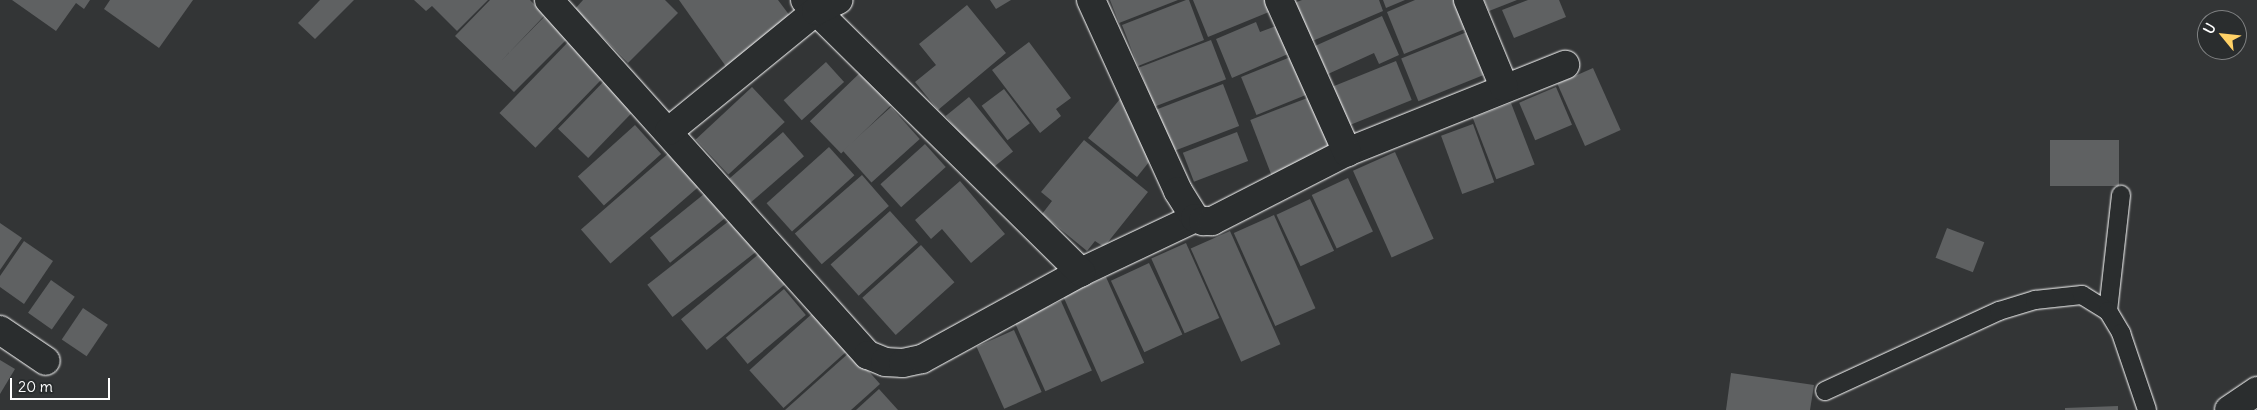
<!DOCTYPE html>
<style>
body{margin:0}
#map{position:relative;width:2257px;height:410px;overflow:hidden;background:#333536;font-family:Delius,sans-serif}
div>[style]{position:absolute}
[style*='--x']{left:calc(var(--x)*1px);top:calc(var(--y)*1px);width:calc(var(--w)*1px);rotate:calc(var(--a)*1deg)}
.building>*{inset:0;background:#5f6162;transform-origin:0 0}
.roads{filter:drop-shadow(0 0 1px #fff) drop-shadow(0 0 1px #fff)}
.lane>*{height:18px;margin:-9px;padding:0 9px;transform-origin:9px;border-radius:9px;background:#2a2d2e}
.street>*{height:28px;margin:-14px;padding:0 14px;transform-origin:14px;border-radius:14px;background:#2a2d2e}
span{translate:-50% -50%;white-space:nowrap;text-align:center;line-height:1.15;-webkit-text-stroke:4.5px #2a2d2e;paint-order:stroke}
.north{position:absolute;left:2197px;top:10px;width:50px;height:50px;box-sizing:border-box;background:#2a2d2e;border:1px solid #7f8182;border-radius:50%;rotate:298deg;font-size:14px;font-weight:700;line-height:20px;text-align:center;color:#fff}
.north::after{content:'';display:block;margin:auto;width:18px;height:22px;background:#ffd166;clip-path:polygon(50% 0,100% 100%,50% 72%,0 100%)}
.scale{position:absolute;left:10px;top:378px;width:100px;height:22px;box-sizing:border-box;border:2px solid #fff;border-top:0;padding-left:6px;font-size:15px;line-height:18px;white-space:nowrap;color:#fff;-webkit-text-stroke:4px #2a2d2e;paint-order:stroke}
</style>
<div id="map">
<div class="building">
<div style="clip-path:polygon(12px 0,90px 0,84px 9px,76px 3px,56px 31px)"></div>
<div style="clip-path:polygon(110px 0,193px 0,159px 48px,104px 9px)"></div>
<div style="clip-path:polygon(320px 0,354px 0,315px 39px,298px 23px)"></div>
<div style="clip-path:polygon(414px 0,488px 0,457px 31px,432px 6px,426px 11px)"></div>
<div style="clip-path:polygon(490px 0,530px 0,545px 15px,501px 61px,545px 16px,568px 38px,514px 92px,455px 36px)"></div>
<div style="clip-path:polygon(583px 0,665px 0,678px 13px,628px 63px,575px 9px)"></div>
<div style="clip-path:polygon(679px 0,778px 0,793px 20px,727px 68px)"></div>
<div style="clip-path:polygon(990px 0,1011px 0,996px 9px)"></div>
<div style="clip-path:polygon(1110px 0,1178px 0,1119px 23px)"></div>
<div style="clip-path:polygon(1186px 0,1189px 0,1204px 40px,1138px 66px,1122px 25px)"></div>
<div style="clip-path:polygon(1193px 0,1272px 0,1276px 9px,1208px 37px)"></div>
<div style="clip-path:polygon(1302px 0,1379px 0,1383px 11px,1310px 42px,1294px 3px)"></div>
<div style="clip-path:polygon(1383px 0,1405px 0,1386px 8px)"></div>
<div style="clip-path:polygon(1415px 0,1454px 0,1465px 29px,1404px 54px,1387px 12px)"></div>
<div style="clip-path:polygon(1484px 0,1517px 0,1489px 11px)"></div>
<div style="clip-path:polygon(1528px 0,1559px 0,1566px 17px,1514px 38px,1502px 10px)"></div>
<div style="clip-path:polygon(967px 5px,1006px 53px,938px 110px,915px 82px,936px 65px,919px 44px)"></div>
<div style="clip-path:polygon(1382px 16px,1399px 55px,1379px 64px,1374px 53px,1328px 74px,1315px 46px)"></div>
<div style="clip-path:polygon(1256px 22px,1260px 32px,1284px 23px,1295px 51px,1232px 78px,1216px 39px)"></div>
<div style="left:1467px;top:32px;width:46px;height:71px;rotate:68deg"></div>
<div style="left:571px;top:39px;width:50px;height:103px;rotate:44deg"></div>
<div style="left:1211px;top:40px;width:42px;height:77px;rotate:69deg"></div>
<div style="clip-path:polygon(1029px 42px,1071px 98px,1056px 109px,1061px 116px,1040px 133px,992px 70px)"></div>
<div style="left:1293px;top:56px;width:41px;height:56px;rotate:68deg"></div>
<div style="left:1396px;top:61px;width:42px;height:68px;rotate:68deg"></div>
<div style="left:826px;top:62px;width:27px;height:57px;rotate:48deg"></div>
<div style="left:866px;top:67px;width:45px;height:78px;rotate:46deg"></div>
<div style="left:1593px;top:68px;width:68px;height:39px;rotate:66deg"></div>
<div style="left:608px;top:77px;width:42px;height:72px;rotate:44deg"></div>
<div style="left:1223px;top:84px;width:45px;height:74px;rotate:69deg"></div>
<div style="left:752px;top:87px;width:48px;height:77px;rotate:47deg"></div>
<div style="left:1556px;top:87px;width:41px;height:40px;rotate:67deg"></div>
<div style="clip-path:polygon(1129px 88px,1157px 152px,1137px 177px,1088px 138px)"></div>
<div style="left:1004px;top:89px;width:43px;height:28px;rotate:53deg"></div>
<div style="left:969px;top:97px;width:70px;height:30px;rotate:51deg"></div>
<div style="left:1310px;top:97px;width:63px;height:64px;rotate:69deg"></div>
<div style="left:1511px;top:103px;width:66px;height:41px;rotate:69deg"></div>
<div style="left:891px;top:107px;width:43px;height:65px;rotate:48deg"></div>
<div style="left:1473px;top:124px;width:62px;height:34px;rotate:70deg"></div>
<div style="left:635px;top:125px;width:39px;height:77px;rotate:48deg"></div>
<div style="left:783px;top:132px;width:32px;height:71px;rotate:49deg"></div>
<div style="left:1237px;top:132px;width:31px;height:58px;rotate:69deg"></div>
<div style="clip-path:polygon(1084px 140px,1148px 192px,1104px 247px,1095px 241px,1087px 251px,1042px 214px,1052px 201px,1041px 192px)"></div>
<div style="left:2050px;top:140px;width:69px;height:46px"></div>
<div style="left:925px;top:144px;width:31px;height:60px;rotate:48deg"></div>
<div style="left:829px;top:147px;width:38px;height:84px;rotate:48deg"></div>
<div style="left:670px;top:152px;width:45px;height:118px;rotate:49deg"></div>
<div style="left:1395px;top:152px;width:95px;height:46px;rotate:66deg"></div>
<div style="left:862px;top:175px;width:41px;height:89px;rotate:49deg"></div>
<div style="left:1348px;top:178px;width:59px;height:40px;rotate:65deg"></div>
<div style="clip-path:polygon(960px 181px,1005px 234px,971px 263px,942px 229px,931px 239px,915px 220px)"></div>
<div style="left:709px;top:190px;width:32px;height:76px;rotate:51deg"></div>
<div style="left:1310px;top:199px;width:57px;height:37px;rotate:65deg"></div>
<div style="left:890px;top:211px;width:42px;height:80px;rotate:48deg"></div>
<div style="left:1274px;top:215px;width:102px;height:44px;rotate:66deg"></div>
<div style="left:734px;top:217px;width:41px;height:110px;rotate:52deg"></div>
<div style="clip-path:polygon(0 223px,22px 238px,0 270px)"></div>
<div style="left:1947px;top:228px;width:40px;height:32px;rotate:21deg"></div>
<div style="left:1230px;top:231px;width:124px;height:43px;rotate:66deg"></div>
<div style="clip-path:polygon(24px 241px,53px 261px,24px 304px,0 287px,0 276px)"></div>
<div style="left:1186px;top:243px;width:82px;height:38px;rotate:66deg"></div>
<div style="left:921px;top:245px;width:50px;height:79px;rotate:48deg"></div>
<div style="left:766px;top:248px;width:40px;height:111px;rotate:50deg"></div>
<div style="left:1149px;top:263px;width:79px;height:42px;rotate:65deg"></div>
<div style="left:1106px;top:277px;width:94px;height:47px;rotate:66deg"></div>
<div style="left:51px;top:280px;width:29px;height:40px;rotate:35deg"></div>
<div style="left:784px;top:289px;width:34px;height:76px;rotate:50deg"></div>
<div style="left:1061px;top:301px;width:76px;height:51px;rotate:66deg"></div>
<div style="left:83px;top:308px;width:30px;height:38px;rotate:34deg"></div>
<div style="left:814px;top:312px;width:51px;height:87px;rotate:48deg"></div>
<div style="left:1014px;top:330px;width:68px;height:41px;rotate:66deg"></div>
<div style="clip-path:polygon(851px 351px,880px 384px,851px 410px,785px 410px)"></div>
<div style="clip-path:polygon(0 360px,15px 369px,0 394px)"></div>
<div style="clip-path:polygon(1731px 373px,1814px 385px,1810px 410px,1726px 410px)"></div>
<div style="clip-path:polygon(879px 389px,898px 410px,856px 410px)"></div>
<div style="clip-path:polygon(2118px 406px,2118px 410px,2065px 410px,2065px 408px)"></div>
</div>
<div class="roads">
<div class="lane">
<div style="--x:2108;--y:311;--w:117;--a:-83.6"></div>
<div style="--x:1825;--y:391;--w:192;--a:-24.7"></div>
<div style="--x:1999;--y:311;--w:38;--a:-17"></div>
<div style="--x:2035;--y:300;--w:47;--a:-6.1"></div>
<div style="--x:2082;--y:295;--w:31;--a:32"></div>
<div style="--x:2108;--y:311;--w:26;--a:59"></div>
<div style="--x:2121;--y:333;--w:81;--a:71.3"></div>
</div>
<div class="street">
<div style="--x:549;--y:0;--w:477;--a:48.1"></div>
<div style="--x:868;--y:355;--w:18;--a:22"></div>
<div style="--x:885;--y:362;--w:18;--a:3"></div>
<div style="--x:903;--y:363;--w:19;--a:-12"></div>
<div style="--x:922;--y:359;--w:181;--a:-28.7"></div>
<div style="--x:1081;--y:272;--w:126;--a:-25.3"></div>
<div style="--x:805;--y:0;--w:388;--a:44.6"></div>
<div style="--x:1091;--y:0;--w:210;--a:65.5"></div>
<div style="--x:1178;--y:191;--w:32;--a:58"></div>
<div style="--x:1195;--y:218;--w:9;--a:21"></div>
<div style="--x:1203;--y:221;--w:9;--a:0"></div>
<div style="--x:1212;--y:221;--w:152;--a:-27.1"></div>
<div style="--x:1347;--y:152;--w:235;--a:-21.8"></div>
<div style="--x:1279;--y:0;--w:167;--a:65.9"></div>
<div style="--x:1468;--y:0;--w:94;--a:67.5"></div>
<div style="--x:669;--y:131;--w:190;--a:-39.2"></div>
<div style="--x:816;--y:11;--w:25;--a:-26"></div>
<div style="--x:0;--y:330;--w:55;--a:34"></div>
<div style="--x:2229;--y:410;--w:34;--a:-34"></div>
</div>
</div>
<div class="north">U</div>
<div class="scale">20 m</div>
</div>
